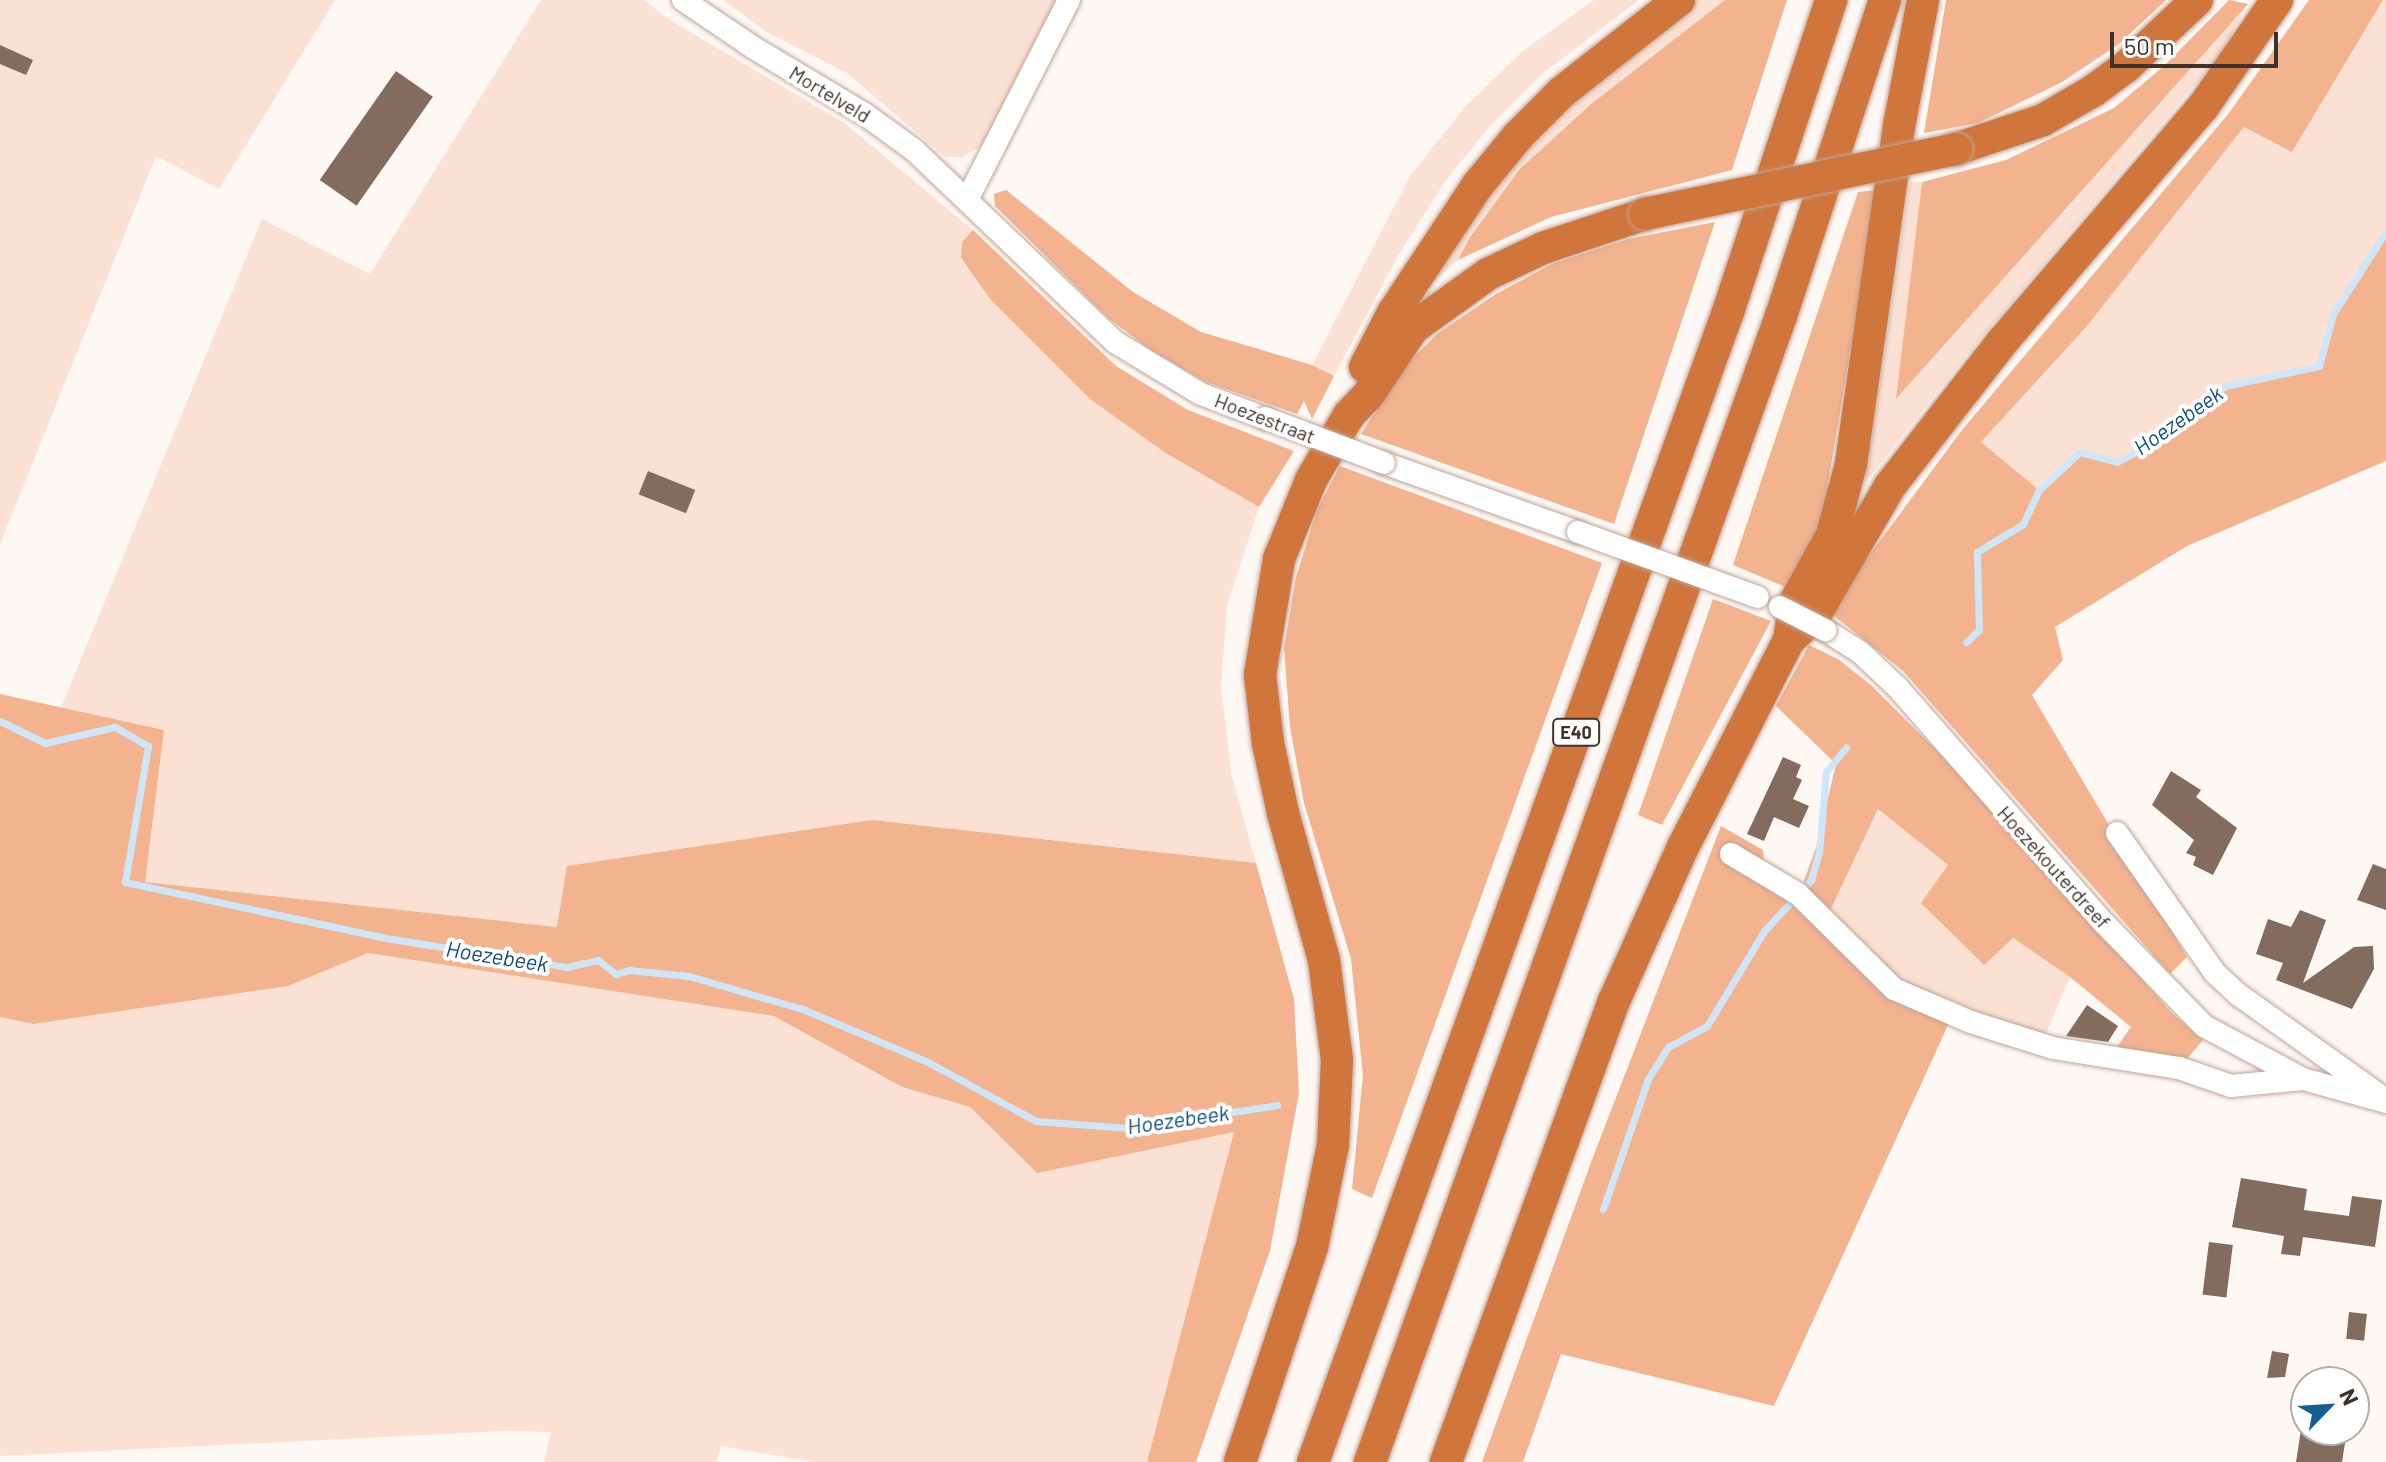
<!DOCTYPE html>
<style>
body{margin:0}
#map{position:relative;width:2386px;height:1462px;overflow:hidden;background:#fef8f5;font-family:Barlow,sans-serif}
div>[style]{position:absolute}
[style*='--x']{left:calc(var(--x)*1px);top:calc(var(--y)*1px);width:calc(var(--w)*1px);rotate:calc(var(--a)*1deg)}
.green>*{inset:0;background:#fae1d3}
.forest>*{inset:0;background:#f3b38f}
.stream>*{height:7px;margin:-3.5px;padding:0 3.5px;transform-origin:3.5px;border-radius:3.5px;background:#cfe6f9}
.building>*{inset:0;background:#836b5d;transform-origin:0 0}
.roads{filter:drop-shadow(0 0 2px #bfa496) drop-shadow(0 0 2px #bfa496)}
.minor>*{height:22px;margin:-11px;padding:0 11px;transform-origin:11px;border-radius:11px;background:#fff}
.highway>*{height:32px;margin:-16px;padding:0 16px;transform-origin:16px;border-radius:16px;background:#d0753b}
.bridges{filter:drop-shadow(0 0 2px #bfa496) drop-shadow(0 0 2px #bfa496)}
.minor-bridge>*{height:22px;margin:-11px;padding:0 11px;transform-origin:11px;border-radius:11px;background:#fff}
.highway-bridge>*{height:32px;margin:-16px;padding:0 16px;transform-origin:16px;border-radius:16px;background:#d0753b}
span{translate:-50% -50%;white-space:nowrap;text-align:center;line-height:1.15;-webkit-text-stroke:8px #fff;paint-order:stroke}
.shield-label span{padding:2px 6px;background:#fff;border:2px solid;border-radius:6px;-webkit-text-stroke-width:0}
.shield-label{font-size:18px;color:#3d322c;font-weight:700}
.street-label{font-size:20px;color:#3d322c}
.water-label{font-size:22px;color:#10507c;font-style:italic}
.north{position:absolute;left:2290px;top:1366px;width:80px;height:80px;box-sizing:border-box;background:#fff;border:2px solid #b1adab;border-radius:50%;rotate:65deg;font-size:22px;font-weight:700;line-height:32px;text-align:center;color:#3d322c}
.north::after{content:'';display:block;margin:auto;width:28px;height:36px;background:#155f93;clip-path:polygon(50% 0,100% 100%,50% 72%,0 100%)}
.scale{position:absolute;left:2110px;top:32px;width:168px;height:36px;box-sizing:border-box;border:4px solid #3d322c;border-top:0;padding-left:10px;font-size:24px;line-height:28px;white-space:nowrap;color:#3d322c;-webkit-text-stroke:6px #fff;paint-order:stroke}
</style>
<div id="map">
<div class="green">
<div style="clip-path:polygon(0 0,335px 0,219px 189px,156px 156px,0 544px)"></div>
<div style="clip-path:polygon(541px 0,644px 0,668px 19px,843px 122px,973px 230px,962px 242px,961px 259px,990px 299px,1090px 399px,1164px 452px,1259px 507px,1227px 605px,1221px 687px,1232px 777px,1256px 863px,871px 820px,558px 927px,144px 882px,164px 731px,61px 708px,262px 219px,370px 274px)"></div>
<div style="clip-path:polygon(723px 0,1058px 0,987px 143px,962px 157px,945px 157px,847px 73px,765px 31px)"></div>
<div style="clip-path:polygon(1594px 0,1639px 0,1541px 75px,1491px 125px,1446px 180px,1399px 254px,1334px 376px,1312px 365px,1410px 176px,1466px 106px,1523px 51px)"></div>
<div style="clip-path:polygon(1694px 0,1725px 0,1519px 170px,1470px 236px,1458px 260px,1427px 287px,1449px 247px,1535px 132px)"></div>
<div style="clip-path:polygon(2383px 0,2386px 0,2386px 231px,2333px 313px,2319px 366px,2225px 386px,2145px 447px,2117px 462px,2080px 452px,2039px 490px,1981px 442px,2087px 326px,2244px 127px,2292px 152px)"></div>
<div style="clip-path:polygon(2247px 4px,2223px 51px,1974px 346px,1865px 483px,1910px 182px,1922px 182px,1897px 398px)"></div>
<div style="clip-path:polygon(1878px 809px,1948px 865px,1984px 964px,2013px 938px,2070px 977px,2044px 1038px,1900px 983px,1828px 915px)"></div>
<div style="clip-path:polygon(368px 953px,774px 1016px,902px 1087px,970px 1107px,1037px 1173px,1235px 1131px,1147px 1462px,814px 1462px,721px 1446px,717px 1462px,544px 1462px,551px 1432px,504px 1431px,0 1456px,0 1017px,34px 1024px,288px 986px)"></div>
</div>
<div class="forest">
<div style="clip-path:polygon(1725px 0,1787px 0,1732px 170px,1551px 217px,1458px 260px,1470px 237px,1519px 170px,1590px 105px)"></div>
<div style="clip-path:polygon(1946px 0,2166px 0,2119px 44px,2062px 82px,1978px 123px,1924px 133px)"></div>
<div style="clip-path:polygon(2229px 0,2248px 4px,1896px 399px,1922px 182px,2006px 160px,2114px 108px,2164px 66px)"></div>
<div style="clip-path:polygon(2309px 0,2383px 0,2292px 152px,2244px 127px,2087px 326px,1981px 442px,2039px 490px,2080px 452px,2118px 462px,2145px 447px,2225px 386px,2319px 366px,2333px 314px,2386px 231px,2386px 461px,2187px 546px,2055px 627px,2063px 660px,2032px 695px,2187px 957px,2170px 974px,1903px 671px,1828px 611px,1962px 430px,2229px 113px)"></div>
<div style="clip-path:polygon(1006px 190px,1133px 292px,1201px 332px,1312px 365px,1334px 376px,1312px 419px,1304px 401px,1297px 414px,1206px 382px,1152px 351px,1107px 317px,995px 206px,994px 194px)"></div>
<div style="clip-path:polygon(1877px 190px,1821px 525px,1788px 588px,1733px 565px,1858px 192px)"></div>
<div style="clip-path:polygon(1715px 222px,1614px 524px,1361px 434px,1406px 365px,1437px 334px,1496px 294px,1554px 263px,1628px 239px)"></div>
<div style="clip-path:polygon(973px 230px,1116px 366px,1188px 410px,1294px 451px,1259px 507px,1164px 452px,1090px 399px,990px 299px,961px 258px,962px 242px)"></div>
<div style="clip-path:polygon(1340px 466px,1602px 563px,1372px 1198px,1352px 1189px,1363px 1075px,1351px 959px,1304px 803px,1290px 727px,1284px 648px,1296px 577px,1317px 510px)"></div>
<div style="clip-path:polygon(1713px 599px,1771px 621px,1662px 825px,1638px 815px)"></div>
<div style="clip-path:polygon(1809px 645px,1838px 659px,1872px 686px,1947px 761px,2172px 1013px,2203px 1040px,2186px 1060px,2117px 1047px,2131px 1027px,2070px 977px,2013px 938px,1984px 965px,1921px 903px,1948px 865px,1878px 809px,1828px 915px,1801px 889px,1817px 845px,1836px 764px,1776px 706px)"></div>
<div style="clip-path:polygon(0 694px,164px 730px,145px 882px,557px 927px,567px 866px,872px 820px,1256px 863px,1294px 999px,1299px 1093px,1270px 1251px,1196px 1462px,1147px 1462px,1234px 1132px,1037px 1173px,970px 1107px,902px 1087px,774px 1016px,368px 953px,288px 986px,34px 1024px,0 1017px)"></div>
<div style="clip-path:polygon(1721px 826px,1763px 850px,1766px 880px,1949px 1023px,1774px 1406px,1561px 1354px,1523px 1462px,1482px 1462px,1593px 1157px)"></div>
</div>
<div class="stream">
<div style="--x:1966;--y:642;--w:18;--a:-43"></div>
<div style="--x:1979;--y:630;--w:78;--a:-91.5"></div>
<div style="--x:1977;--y:552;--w:54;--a:-31.3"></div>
<div style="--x:2023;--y:524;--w:38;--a:-65"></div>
<div style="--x:2039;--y:490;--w:56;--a:-42.8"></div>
<div style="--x:2080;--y:452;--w:38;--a:15"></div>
<div style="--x:2117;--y:462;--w:32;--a:-28"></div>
<div style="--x:2145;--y:447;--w:101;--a:-37.3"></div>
<div style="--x:2225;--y:386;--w:96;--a:-12"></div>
<div style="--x:2319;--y:366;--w:54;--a:-74.9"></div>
<div style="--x:2333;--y:314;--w:98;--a:-57.4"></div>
<div style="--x:0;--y:721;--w:50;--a:26.1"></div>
<div style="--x:45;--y:743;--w:72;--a:-12.9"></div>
<div style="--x:115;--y:727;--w:38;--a:30"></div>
<div style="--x:148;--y:746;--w:138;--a:99.6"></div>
<div style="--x:125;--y:882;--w:273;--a:12.1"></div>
<div style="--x:392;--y:939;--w:176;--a:9.1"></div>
<div style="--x:566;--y:967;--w:33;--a:-12"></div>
<div style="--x:598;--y:960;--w:23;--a:38"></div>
<div style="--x:616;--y:974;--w:14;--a:-17"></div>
<div style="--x:629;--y:970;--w:60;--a:5.7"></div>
<div style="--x:689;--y:976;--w:121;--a:16.3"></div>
<div style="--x:805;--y:1010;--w:131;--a:22.9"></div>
<div style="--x:926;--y:1061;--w:125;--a:28.6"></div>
<div style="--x:1036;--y:1121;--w:93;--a:4.3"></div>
<div style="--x:1129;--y:1128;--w:150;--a:-8.8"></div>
<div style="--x:1804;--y:887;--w:10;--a:-45"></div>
<div style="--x:1811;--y:880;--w:29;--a:-74"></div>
<div style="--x:1819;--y:852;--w:80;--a:-85"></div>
<div style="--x:1826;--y:772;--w:32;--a:-51"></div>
<div style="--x:1603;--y:1209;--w:138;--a:-70.9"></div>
<div style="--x:1648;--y:1079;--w:38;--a:-58"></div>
<div style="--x:1668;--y:1047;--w:44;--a:-28.3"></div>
<div style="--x:1707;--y:1026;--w:111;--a:-59"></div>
<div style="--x:1764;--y:931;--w:41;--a:-47"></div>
</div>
<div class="building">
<div style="clip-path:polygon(0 45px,33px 60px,26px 75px,0 64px)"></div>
<div style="left:396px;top:71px;width:45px;height:133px;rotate:35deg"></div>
<div style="left:648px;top:471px;width:51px;height:25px;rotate:22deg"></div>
<div style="clip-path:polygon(1783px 757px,1801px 765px,1796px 777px,1802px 780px,1793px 799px,1809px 806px,1799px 828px,1774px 817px,1764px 841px,1747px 834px)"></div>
<div style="clip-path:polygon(2171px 771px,2201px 790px,2196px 797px,2237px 828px,2213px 875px,2193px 865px,2196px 857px,2186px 853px,2194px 840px,2152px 805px)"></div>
<div style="clip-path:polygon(2373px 864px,2386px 869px,2386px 910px,2357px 900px)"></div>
<div style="clip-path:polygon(2300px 910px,2326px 920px,2303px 983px,2354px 947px,2373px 946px,2374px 969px,2352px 1009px,2276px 980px,2283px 963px,2256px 954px,2268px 919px,2291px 927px)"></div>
<div style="clip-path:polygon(2087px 1005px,2118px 1026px,2108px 1042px,2066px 1036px)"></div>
<div style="clip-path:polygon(2241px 1178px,2307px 1189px,2304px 1210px,2349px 1216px,2352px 1196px,2382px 1200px,2375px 1247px,2303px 1237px,2300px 1256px,2281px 1254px,2284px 1236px,2232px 1227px)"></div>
<div style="left:2209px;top:1242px;width:24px;height:53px;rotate:7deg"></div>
<div style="left:2349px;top:1312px;width:18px;height:27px;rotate:6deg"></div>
<div style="clip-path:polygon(2272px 1351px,2289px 1354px,2285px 1377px,2267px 1378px)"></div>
<div style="clip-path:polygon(2301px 1430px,2347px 1430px,2342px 1462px,2296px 1462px)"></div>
</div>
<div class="roads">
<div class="minor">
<div style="--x:683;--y:0;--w:86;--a:34.1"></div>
<div style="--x:754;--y:48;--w:131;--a:30.9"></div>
<div style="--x:866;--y:115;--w:59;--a:36.1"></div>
<div style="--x:914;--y:150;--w:278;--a:43.7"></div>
<div style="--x:1115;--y:342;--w:100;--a:31.2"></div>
<div style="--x:1201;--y:394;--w:68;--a:20.6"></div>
<div style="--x:967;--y:200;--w:225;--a:-63"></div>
<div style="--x:1384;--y:463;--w:206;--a:19.6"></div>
<div style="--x:1825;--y:630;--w:41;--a:32.2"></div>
<div style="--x:1860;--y:652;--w:52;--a:43.5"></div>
<div style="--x:1898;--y:688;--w:305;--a:48.8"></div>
<div style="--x:2099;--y:918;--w:151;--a:45.8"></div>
<div style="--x:2204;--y:1026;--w:112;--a:28.2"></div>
<div style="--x:2303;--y:1079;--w:86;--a:15.5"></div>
<div style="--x:2117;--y:833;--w:171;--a:55"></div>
<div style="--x:2215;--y:973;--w:33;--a:43"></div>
<div style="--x:2239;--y:995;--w:176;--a:35.5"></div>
<div style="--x:1731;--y:854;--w:78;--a:30.8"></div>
<div style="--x:1798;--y:894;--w:135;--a:44.7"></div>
<div style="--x:1894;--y:989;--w:84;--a:23.2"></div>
<div style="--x:1971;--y:1022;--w:86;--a:17.6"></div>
<div style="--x:2053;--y:1048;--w:128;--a:9"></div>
<div style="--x:2179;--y:1068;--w:55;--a:19.1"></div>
<div style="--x:2231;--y:1086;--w:72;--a:-5.6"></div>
</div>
<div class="highway">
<div style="--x:1956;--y:149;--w:92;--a:-18.4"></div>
<div style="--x:2043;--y:120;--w:58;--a:-30.1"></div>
<div style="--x:2093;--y:91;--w:42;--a:-36.3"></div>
<div style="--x:2127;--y:66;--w:96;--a:-43.3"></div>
<div style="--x:1365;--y:367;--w:61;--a:-62.6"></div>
<div style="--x:1393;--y:313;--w:152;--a:-56.5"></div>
<div style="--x:1477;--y:186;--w:65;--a:-50.6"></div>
<div style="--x:1518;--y:136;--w:62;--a:-45"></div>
<div style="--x:1562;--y:92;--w:149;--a:-38.2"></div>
<div style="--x:1789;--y:640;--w:34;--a:-43"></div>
<div style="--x:1814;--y:617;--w:151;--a:-59.9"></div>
<div style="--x:1890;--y:486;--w:184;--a:-52.1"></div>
<div style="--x:2003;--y:341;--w:308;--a:-49.5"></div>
<div style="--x:2203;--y:107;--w:130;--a:-55.3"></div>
<div style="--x:1240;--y:1462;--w:227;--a:-71.5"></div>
<div style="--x:1312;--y:1247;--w:104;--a:-78.4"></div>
<div style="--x:1333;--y:1145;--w:85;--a:-87.3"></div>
<div style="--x:1337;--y:1060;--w:101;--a:-97.4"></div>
<div style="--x:1324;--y:960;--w:153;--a:-105.6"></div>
<div style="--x:1283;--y:813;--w:72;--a:-102.1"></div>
<div style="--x:1268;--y:743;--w:68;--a:-96.7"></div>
<div style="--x:1260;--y:675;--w:118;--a:-80.7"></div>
<div style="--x:1279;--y:559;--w:85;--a:-67.9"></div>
<div style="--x:1311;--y:480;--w:75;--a:-59.7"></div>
<div style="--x:1349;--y:415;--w:29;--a:-46"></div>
<div style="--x:1369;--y:394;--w:79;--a:-56.3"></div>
<div style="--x:1413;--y:328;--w:92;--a:-35.8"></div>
<div style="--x:1488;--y:274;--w:61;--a:-25.3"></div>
<div style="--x:1543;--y:248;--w:108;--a:-18.4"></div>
<div style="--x:1313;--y:1462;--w:1223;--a:-70.16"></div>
<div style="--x:1728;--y:312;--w:329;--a:-71.7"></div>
<div style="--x:1370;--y:1462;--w:1217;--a:-70.27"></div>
<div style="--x:1781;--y:316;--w:333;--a:-71.8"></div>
<div style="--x:1446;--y:1462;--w:491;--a:-70"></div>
<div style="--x:1614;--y:1001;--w:169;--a:-65.9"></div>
<div style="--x:1683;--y:847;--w:233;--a:-62.9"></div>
<div style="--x:1789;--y:640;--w:38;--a:-81"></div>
<div style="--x:1795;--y:602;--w:77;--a:-61.1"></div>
<div style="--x:1832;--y:535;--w:73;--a:-75"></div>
<div style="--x:1851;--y:464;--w:346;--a:-81.9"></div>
<div style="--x:1900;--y:121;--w:123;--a:-79.2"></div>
</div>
</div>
<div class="bridges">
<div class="minor-bridge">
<div style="--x:1265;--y:418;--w:127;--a:20.7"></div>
<div style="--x:1578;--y:532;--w:191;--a:19.9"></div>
<div style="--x:1780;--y:607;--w:51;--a:27.1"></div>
</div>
<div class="highway-bridge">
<div style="--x:1645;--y:214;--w:318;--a:-11.8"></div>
</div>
</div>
<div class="shield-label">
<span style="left:1576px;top:732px">E40</span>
</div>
<div class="street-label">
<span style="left:830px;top:94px;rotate:31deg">Mortelveld</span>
<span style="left:1265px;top:418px;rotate:21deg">Hoezestraat</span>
<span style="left:2054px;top:867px;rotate:48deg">Hoezekouterdreef</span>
</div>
<div class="water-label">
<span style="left:2178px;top:420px;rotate:-35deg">Hoezebeek</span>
<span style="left:497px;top:956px;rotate:9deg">Hoezebeek</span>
<span style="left:1178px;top:1119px;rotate:-8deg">Hoezebeek</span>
</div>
<div class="north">N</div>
<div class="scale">50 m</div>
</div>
